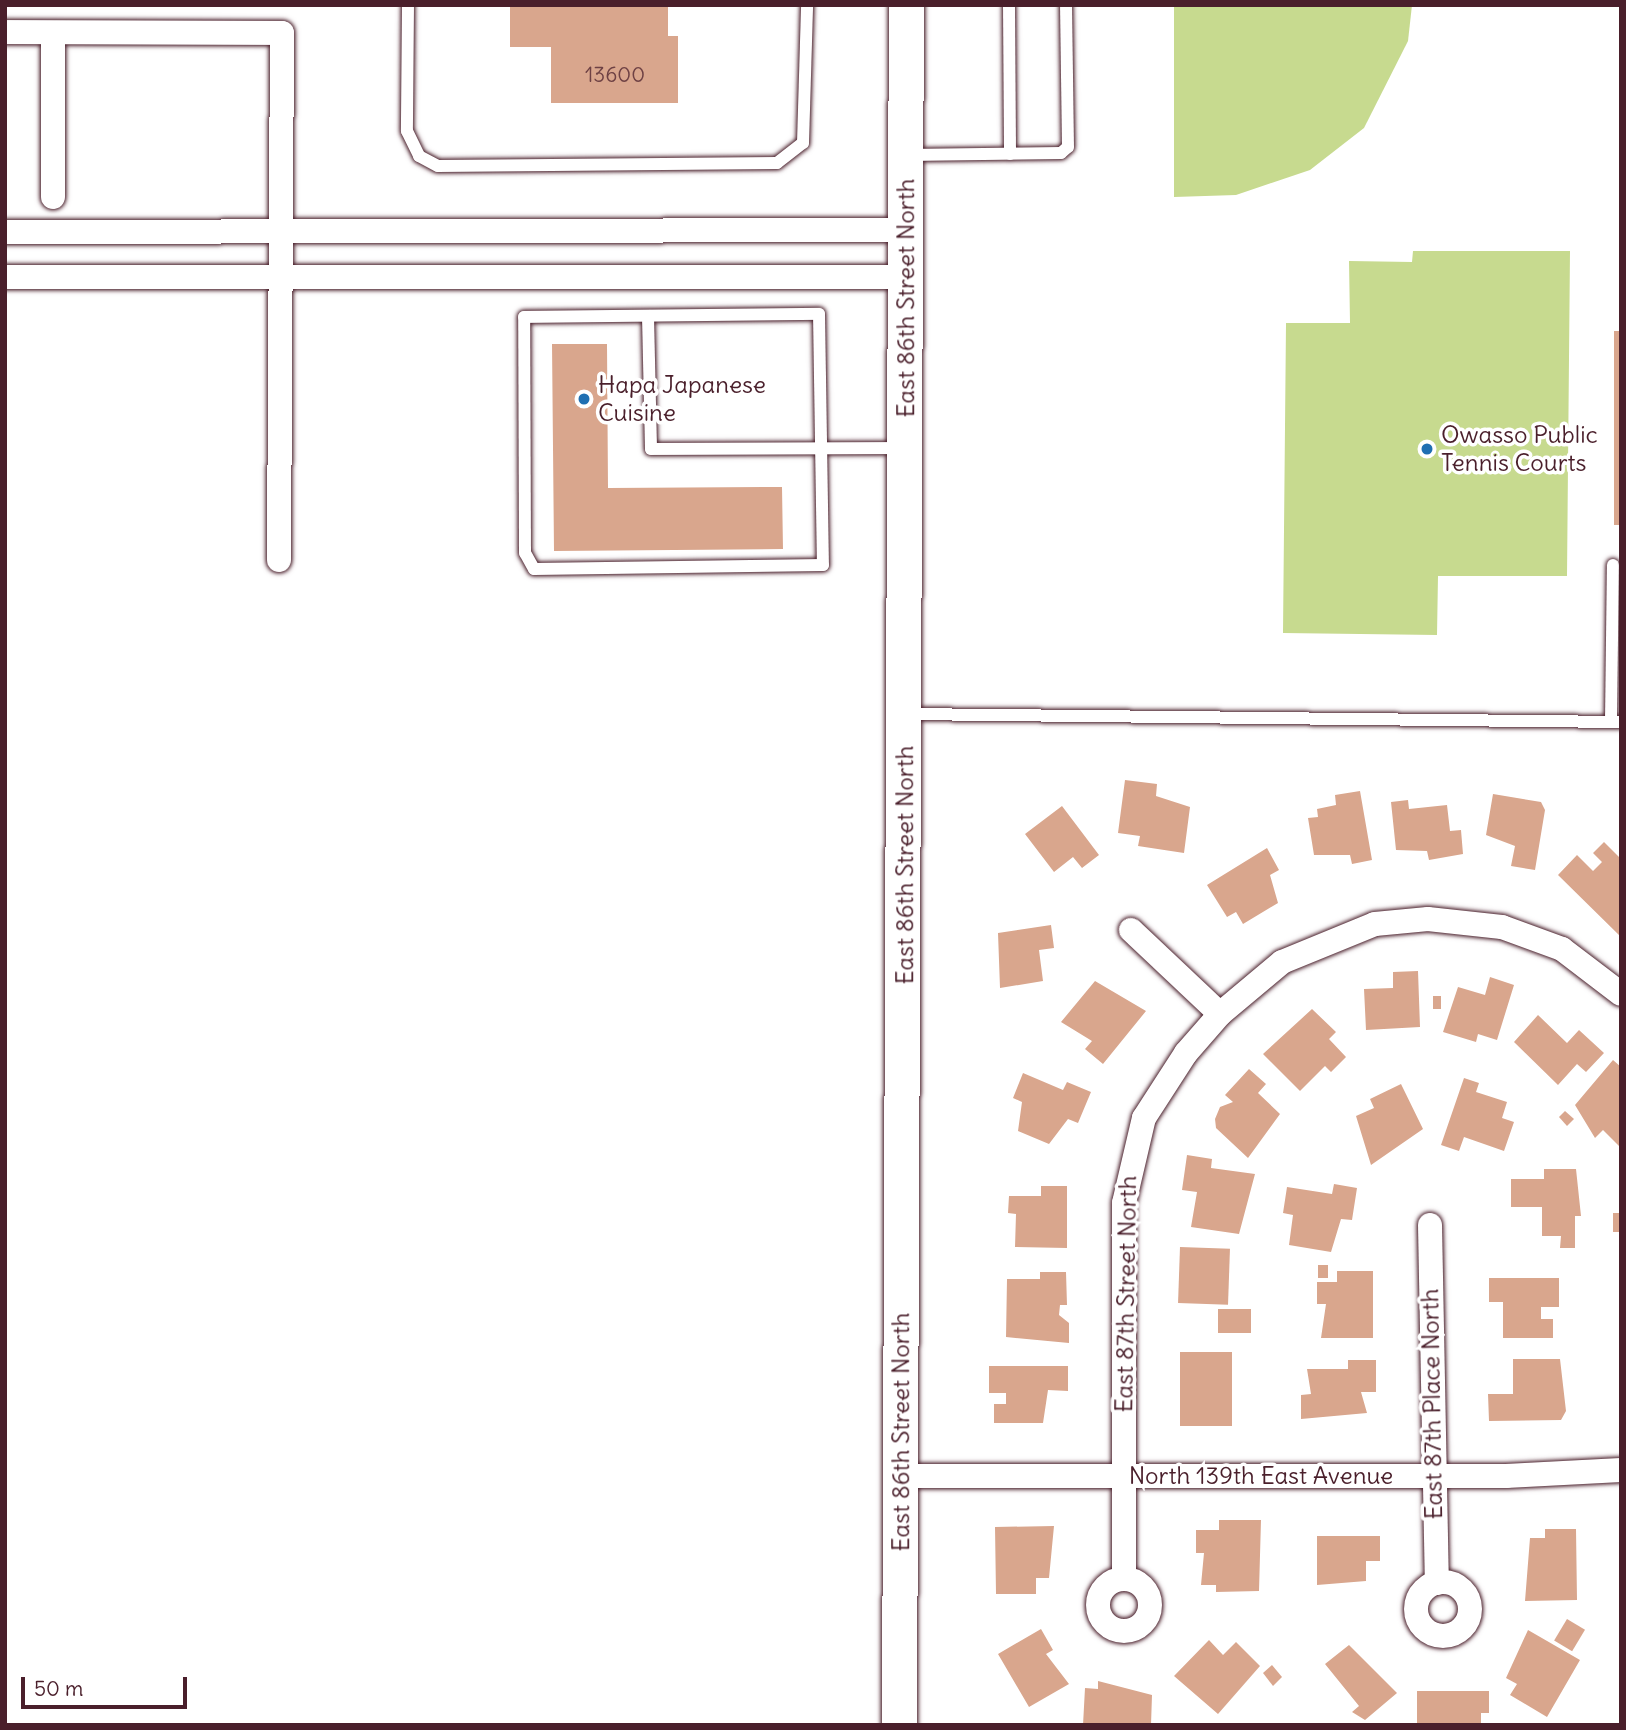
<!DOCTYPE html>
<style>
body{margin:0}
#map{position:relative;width:1626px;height:1730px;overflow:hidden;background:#fff;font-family:Delius,sans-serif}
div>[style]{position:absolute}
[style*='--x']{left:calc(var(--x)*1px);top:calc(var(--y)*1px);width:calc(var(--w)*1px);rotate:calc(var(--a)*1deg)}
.green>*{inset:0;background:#c7da8f}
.building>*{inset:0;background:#d9a68d;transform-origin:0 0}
.roads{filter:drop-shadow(0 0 2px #4a1f2b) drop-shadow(0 0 2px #4a1f2b)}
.service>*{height:12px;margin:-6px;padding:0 6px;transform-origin:6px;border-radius:6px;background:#fff}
.minor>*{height:24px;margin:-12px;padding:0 12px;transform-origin:12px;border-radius:12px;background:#fff}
.minor>.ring{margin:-12px;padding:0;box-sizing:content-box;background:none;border:24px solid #fff;border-radius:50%}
.secondary>*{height:35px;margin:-17.5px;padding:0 17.5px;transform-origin:17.5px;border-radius:17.5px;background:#fff}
.dots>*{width:19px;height:19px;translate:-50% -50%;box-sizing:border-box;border:4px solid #fff;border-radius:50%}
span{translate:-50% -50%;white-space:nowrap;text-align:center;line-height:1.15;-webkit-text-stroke:7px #fff;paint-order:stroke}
.number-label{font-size:21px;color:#6e4144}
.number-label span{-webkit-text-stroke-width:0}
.street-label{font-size:24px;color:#4a1f2b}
.poi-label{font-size:24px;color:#4a1f2b}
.left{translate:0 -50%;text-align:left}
.frame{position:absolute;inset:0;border:7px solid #4a1f2b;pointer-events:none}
.scale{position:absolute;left:21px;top:1677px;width:166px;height:32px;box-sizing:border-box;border:4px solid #4a1f2b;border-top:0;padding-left:9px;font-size:21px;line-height:24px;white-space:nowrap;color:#4a1f2b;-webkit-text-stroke:5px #fff;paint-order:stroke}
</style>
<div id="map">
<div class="green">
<div style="clip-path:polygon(1174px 5px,1412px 5px,1408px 41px,1364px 128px,1310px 170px,1236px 195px,1174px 197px)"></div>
<div style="clip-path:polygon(1413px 251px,1570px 251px,1567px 576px,1438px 576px,1437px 635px,1283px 633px,1286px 323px,1350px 323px,1349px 261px,1412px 262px)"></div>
</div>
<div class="building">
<div style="clip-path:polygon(510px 5px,668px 5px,668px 36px,678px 36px,678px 103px,551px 103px,551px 47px,510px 47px)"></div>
<div style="left:1614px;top:331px;width:7px;height:194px"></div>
<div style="clip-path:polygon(552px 344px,607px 344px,608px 488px,782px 487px,783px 549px,554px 551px)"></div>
<div style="clip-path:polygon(1125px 780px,1157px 784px,1156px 796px,1190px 807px,1184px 853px,1138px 846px,1140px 836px,1118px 833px)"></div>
<div style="clip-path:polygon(1360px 791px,1372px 860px,1352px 864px,1350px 855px,1314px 855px,1308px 818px,1318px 817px,1317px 809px,1336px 805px,1335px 795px)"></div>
<div style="clip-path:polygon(1493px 794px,1541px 802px,1545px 810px,1535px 870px,1511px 866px,1515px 846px,1486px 835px)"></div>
<div style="clip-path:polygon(1408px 800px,1409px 809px,1447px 805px,1450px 831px,1461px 830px,1463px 854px,1429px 860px,1427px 851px,1396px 850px,1391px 802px)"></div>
<div style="clip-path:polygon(1062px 806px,1099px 855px,1082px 868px,1073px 857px,1054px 872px,1025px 834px)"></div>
<div style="clip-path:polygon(1604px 842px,1621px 859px,1621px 937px,1558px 875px,1577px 855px,1593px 871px,1602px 862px,1593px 853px)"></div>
<div style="clip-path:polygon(1267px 848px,1279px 870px,1270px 875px,1278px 903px,1243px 924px,1236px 912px,1227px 917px,1207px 885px)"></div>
<div style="clip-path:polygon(1051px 925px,1054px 948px,1039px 950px,1043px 981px,1000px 988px,998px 933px)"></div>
<div style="clip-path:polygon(1418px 971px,1420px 1027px,1366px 1030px,1364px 989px,1393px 988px,1393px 972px)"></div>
<div style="clip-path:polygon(1490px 977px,1514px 985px,1497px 1040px,1478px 1034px,1476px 1042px,1443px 1032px,1458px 987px,1485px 995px)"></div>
<div style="clip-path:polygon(1095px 981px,1146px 1011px,1103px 1064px,1085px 1049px,1092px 1041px,1061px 1022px)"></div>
<div style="left:1433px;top:996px;width:8px;height:13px"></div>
<div style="clip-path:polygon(1312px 1009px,1336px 1032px,1329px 1039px,1346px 1057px,1331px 1072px,1325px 1066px,1300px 1091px,1263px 1054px)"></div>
<div style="clip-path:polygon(1538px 1015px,1567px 1043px,1579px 1030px,1604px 1053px,1586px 1072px,1577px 1064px,1558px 1085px,1514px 1042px)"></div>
<div style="clip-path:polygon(1613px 1060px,1621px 1067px,1621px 1148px,1603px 1130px,1595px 1138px,1575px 1105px)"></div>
<div style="clip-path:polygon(1249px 1069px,1266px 1084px,1258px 1093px,1280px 1114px,1248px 1158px,1216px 1128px,1215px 1119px,1220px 1107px,1233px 1102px,1225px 1095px)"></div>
<div style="clip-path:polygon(1023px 1073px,1063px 1090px,1067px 1082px,1091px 1092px,1078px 1123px,1068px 1119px,1049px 1144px,1018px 1131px,1022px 1102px,1013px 1098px)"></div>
<div style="clip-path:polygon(1464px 1078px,1479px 1083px,1476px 1092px,1507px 1102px,1502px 1118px,1514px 1122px,1504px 1151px,1464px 1137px,1459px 1151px,1441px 1145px)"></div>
<div style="clip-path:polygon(1401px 1084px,1423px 1129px,1371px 1165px,1356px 1116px,1374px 1108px,1370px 1099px)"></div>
<div style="clip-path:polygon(1565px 1111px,1574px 1119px,1567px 1126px,1559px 1117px)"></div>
<div style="clip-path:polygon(1187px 1155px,1212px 1159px,1211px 1168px,1255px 1174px,1239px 1234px,1191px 1227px,1197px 1192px,1182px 1190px)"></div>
<div style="clip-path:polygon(1544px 1169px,1576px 1169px,1581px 1216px,1575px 1216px,1575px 1248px,1560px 1248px,1561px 1236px,1542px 1236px,1542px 1207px,1511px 1207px,1511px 1179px,1544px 1179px)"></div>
<div style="clip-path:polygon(1334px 1184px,1357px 1188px,1352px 1220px,1341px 1219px,1331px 1252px,1289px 1245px,1293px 1215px,1283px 1213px,1287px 1187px,1332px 1194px)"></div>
<div style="clip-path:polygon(1041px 1186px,1067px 1186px,1067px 1248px,1015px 1247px,1016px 1214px,1008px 1213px,1009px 1196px,1041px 1196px)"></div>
<div style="left:1621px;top:1213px;width:19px;height:8px;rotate:90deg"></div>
<div style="left:1180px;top:1247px;width:50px;height:56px;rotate:2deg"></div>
<div style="left:1318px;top:1265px;width:10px;height:13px"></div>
<div style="clip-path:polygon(1337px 1271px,1373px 1271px,1373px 1338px,1321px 1338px,1326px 1304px,1317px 1304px,1317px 1282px,1337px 1282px)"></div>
<div style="clip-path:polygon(1040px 1272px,1066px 1272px,1067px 1305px,1060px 1305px,1059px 1315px,1069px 1323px,1069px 1343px,1006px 1337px,1007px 1279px,1040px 1279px)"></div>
<div style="clip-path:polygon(1489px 1278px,1559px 1278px,1559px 1307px,1541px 1307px,1541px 1319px,1553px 1319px,1553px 1338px,1503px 1338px,1503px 1302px,1489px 1302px)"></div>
<div style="left:1218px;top:1309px;width:33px;height:24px"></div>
<div style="left:1232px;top:1352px;width:74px;height:52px;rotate:90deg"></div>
<div style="clip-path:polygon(1513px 1359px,1560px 1359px,1566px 1411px,1561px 1420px,1489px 1421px,1488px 1394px,1513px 1394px)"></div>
<div style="clip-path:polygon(1348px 1360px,1376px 1360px,1376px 1392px,1361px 1392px,1367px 1413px,1301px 1419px,1301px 1395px,1311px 1394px,1307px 1369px,1348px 1369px)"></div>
<div style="clip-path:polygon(989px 1366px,1068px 1366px,1068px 1391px,1048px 1390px,1043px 1423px,994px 1423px,994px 1404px,1006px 1404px,1006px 1393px,989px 1393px)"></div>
<div style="clip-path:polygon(1219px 1520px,1261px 1520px,1259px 1591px,1216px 1592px,1216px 1585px,1201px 1585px,1204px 1553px,1196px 1553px,1196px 1530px,1219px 1530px)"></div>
<div style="clip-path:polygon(1054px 1526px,1049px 1578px,1036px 1578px,1036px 1594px,996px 1594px,995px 1527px)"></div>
<div style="clip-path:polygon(1545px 1529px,1576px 1529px,1577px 1600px,1525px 1601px,1530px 1538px,1545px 1538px)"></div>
<div style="clip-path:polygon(1317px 1536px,1380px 1536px,1380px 1561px,1366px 1561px,1366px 1581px,1317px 1585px)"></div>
<div style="left:1567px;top:1619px;width:21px;height:25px;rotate:31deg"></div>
<div style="clip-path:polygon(1041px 1629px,1053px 1650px,1046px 1654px,1069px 1684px,1029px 1707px,998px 1654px)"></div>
<div style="clip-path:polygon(1528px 1630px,1580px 1660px,1547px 1717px,1510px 1695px,1517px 1684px,1506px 1678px)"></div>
<div style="clip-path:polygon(1209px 1640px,1223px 1655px,1236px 1642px,1260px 1666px,1218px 1714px,1174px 1676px)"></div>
<div style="clip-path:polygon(1349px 1645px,1397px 1693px,1365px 1720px,1352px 1712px,1359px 1706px,1325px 1664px)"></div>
<div style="clip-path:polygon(1272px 1665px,1282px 1677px,1273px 1686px,1263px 1673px)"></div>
<div style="clip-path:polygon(1098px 1681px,1152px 1695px,1151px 1725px,1083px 1725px,1085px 1688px,1098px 1689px)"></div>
<div style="clip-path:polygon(1417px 1691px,1489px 1691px,1489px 1713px,1481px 1713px,1481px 1725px,1417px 1725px)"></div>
</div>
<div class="roads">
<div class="service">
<div style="--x:408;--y:5;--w:126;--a:90.5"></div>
<div style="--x:407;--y:131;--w:28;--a:64"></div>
<div style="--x:419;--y:156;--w:21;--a:28"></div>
<div style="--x:438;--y:166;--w:339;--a:-0.5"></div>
<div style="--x:777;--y:163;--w:33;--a:-38"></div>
<div style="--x:803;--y:143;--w:138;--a:-88.3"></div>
<div style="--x:1009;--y:5;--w:149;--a:89.6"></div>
<div style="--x:906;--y:155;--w:155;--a:-0.7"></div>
<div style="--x:1061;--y:153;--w:9;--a:-41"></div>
<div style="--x:1068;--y:147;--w:142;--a:-90.8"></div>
<div style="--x:819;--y:314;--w:251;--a:89.1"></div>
<div style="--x:823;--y:565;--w:289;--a:179.2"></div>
<div style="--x:534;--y:569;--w:18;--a:-119"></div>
<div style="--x:525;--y:553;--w:236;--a:-90.2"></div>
<div style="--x:524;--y:317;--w:295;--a:-0.6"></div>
<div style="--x:648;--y:316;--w:133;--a:88.7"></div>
<div style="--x:651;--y:449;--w:251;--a:-0.2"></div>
<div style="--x:906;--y:714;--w:715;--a:0.64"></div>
<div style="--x:1611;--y:721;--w:156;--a:-89.3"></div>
</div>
<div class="minor">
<div style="--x:5;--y:32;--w:277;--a:0.2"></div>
<div style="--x:282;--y:33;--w:527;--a:90.33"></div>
<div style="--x:53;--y:33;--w:164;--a:90"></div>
<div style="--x:5;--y:232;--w:901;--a:-0.13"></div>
<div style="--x:5;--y:277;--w:901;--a:0"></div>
<div style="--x:1131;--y:930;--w:122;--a:43.3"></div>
<div style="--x:1430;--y:1225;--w:358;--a:88.9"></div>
<div style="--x:900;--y:1476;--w:606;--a:0"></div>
<div style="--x:1506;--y:1476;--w:115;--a:-3"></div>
<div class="ring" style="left:1098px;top:1579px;width:28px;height:28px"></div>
<div style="--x:1124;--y:1579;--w:376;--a:-90"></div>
<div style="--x:1124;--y:1203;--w:87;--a:-76.8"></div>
<div style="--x:1144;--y:1118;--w:77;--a:-57.1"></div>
<div style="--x:1186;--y:1053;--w:52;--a:-48.9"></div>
<div style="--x:1220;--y:1014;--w:81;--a:-40"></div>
<div style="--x:1282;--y:962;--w:100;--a:-22.2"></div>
<div style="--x:1375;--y:924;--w:53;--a:-5.4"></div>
<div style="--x:1428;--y:919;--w:74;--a:6.2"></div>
<div style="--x:1502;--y:927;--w:64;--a:20.1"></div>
<div style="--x:1562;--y:949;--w:74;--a:37.3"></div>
<div class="ring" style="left:1416px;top:1582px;width:30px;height:30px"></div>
</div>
<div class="secondary">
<div style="--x:899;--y:1725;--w:1720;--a:-89.77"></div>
</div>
</div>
<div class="dots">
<div style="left:584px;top:399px;background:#1f6fb2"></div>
<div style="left:1427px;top:449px;background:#1f6fb2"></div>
</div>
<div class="number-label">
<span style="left:615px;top:75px">13600</span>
</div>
<div class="street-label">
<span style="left:906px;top:298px;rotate:-90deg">East 86th Street North</span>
<span style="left:905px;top:865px;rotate:-90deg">East 86th Street North</span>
<span style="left:1126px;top:1294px;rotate:-89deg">East 87th Street North</span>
<span style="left:1432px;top:1404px;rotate:-91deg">East 87th Place North</span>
<span style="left:901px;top:1432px;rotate:-90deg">East 86th Street North</span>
<span style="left:1261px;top:1476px">North 139th East Avenue</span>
</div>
<div class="poi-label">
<span class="left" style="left:598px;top:399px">Hapa Japanese<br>Cuisine</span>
<span class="left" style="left:1441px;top:449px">Owasso Public<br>Tennis Courts</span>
</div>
<div class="frame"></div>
<div class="scale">50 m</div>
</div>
